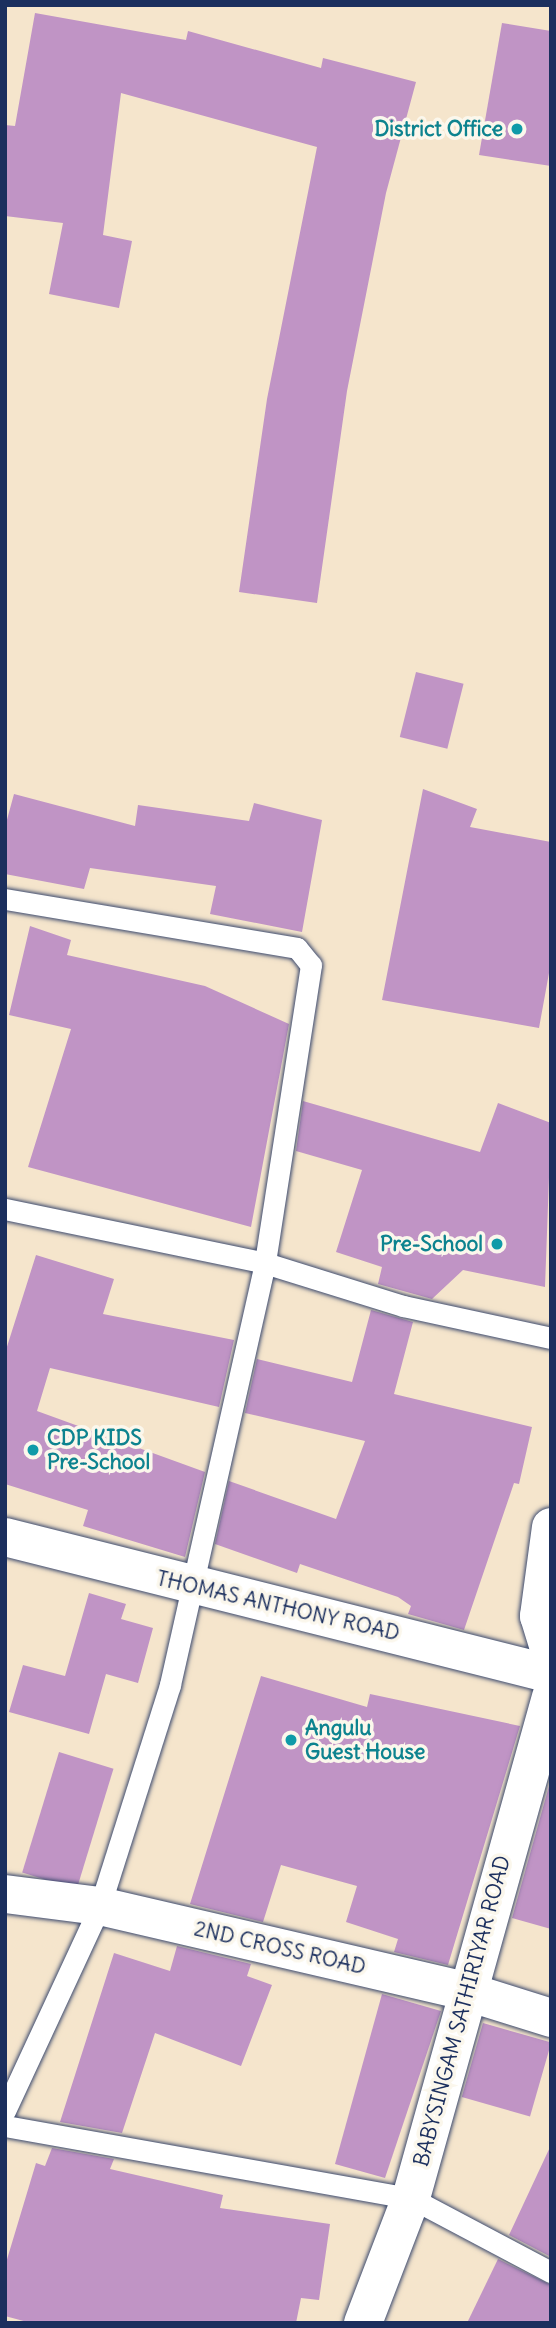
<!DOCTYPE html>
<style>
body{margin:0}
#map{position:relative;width:556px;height:2328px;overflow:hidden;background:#f5e5cc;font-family:Delius,sans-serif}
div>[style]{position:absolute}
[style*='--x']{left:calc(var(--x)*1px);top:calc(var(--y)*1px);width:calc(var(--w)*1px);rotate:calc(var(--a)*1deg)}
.building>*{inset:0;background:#c094c5;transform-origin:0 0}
.roads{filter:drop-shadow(0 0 2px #3c4a6e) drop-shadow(0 0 2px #3c4a6e)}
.lane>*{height:21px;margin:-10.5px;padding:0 10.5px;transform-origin:10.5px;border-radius:10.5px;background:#fff}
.street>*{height:38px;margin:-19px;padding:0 19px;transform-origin:19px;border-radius:19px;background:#fff}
.dots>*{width:19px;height:19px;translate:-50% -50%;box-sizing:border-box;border:4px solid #fbf7ec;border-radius:50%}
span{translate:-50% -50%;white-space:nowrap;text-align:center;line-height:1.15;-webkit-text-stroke:7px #fbf7ec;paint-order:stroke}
.culture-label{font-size:21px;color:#0d838f;font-weight:700}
.right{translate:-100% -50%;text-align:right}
.left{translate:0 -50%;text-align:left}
.street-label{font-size:21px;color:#1b2f5e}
.frame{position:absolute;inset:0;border:7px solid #1b2f5e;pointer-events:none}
</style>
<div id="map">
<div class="building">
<div style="clip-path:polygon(35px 13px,186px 40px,188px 31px,321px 68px,323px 58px,416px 82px,386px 193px,347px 391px,317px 603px,239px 592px,267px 399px,317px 147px,121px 93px,103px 235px,132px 241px,119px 308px,49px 294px,63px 223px,5px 216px,5px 125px,15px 126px)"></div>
<div style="clip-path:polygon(502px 23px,551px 31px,551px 166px,479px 155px)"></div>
<div style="left:416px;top:672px;width:49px;height:67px;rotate:14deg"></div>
<div style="clip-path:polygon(423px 789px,477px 809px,470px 827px,551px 842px,551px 962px,539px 1028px,382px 1000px)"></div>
<div style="clip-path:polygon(14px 794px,135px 826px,138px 805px,249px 821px,254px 803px,322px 820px,302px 932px,210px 914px,216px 886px,90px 868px,84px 889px,5px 874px,5px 827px)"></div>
<div style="clip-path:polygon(30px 926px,71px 940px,67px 955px,205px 986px,289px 1024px,251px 1227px,28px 1167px,71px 1029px,9px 1015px)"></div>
<div style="clip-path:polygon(303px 1101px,480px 1152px,498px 1103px,551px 1123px,545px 1287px,463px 1270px,432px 1299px,378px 1284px,382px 1267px,336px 1252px,362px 1170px,296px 1151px)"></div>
<div style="clip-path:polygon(36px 1255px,114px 1279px,103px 1314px,234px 1340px,219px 1407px,50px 1368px,37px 1411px,205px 1472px,185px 1557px,83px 1526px,88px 1510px,5px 1484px,5px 1353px)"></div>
<div style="clip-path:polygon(371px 1310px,413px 1322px,394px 1394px,532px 1427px,519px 1484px,514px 1483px,464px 1630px,408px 1614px,411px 1606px,398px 1597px,300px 1564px,297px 1573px,215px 1544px,229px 1481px,336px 1519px,365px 1441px,245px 1413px,257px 1359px,352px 1382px)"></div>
<div style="clip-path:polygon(89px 1593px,126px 1604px,121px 1619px,153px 1628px,138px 1683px,106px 1674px,89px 1734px,9px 1712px,23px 1665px,65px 1676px)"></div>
<div style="clip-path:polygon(261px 1676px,367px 1707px,370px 1694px,520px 1726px,448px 1965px,394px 1952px,398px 1939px,346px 1922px,357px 1886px,281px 1865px,263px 1922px,190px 1904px)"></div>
<div style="left:59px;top:1752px;width:57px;height:126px;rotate:17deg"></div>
<div style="clip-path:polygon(551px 1779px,551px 1929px,512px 1918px)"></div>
<div style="clip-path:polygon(177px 1946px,251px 1964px,247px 1976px,272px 1985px,241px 2066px,155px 2033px,122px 2133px,60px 2122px,114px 1953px,170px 1971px)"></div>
<div style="clip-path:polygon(382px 1994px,441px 2011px,385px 2178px,335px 2164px)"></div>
<div style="left:483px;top:2023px;width:71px;height:77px;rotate:16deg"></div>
<div style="clip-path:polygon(551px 2145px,551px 2257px,509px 2235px)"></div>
<div style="clip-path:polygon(52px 2148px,114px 2159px,110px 2169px,223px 2195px,220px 2208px,330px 2224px,319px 2300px,301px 2298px,296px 2323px,31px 2323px,5px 2316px,5px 2266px,36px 2163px,45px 2166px)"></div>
<div style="clip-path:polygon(498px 2259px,551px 2285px,551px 2323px,467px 2323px)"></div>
</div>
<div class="roads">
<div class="lane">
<div style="--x:5;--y:899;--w:296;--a:9.5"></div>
<div style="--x:297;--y:948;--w:22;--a:51"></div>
<div style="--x:311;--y:965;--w:302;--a:98.8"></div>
<div style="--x:265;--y:1263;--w:433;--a:102.7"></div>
<div style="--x:170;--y:1685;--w:232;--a:107.6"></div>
<div style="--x:100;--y:1906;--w:226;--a:114.9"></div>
<div style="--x:5;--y:1209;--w:266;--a:11.7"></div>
<div style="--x:265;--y:1263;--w:145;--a:17.3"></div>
<div style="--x:403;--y:1306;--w:151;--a:12.2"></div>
<div style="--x:5;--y:2126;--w:412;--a:10.1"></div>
<div style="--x:411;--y:2198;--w:158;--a:27.9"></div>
</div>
<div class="street">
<div style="--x:551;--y:1527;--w:90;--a:97.7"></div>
<div style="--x:539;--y:1616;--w:41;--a:72.9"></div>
<div style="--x:5;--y:1537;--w:563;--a:14.09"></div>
<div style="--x:5;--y:1894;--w:96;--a:7.2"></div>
<div style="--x:100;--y:1906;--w:375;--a:13.1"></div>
<div style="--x:465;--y:1991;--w:90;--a:17.4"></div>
<div style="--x:363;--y:2323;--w:134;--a:-69"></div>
<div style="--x:411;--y:2198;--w:520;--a:-74.39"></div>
</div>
</div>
<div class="dots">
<div style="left:517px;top:129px;background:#0f9aa8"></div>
<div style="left:497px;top:1244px;background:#0f9aa8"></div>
<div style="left:33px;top:1450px;background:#0f9aa8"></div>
<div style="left:291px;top:1740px;background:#0f9aa8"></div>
</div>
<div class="culture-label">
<span class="right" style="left:503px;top:129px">District Office</span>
<span class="right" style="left:483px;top:1244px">Pre-School</span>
<span class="left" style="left:47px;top:1450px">CDP KIDS<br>Pre-School</span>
<span class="left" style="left:305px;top:1740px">Angulu<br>Guest House</span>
</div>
<div class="street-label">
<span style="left:278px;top:1606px;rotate:13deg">THOMAS ANTHONY ROAD</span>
<span style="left:280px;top:1948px;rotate:13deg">2ND CROSS ROAD</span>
<span style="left:462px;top:2011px;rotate:-75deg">BABYSINGAM SATHIRIYAR ROAD</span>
</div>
<div class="frame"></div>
</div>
